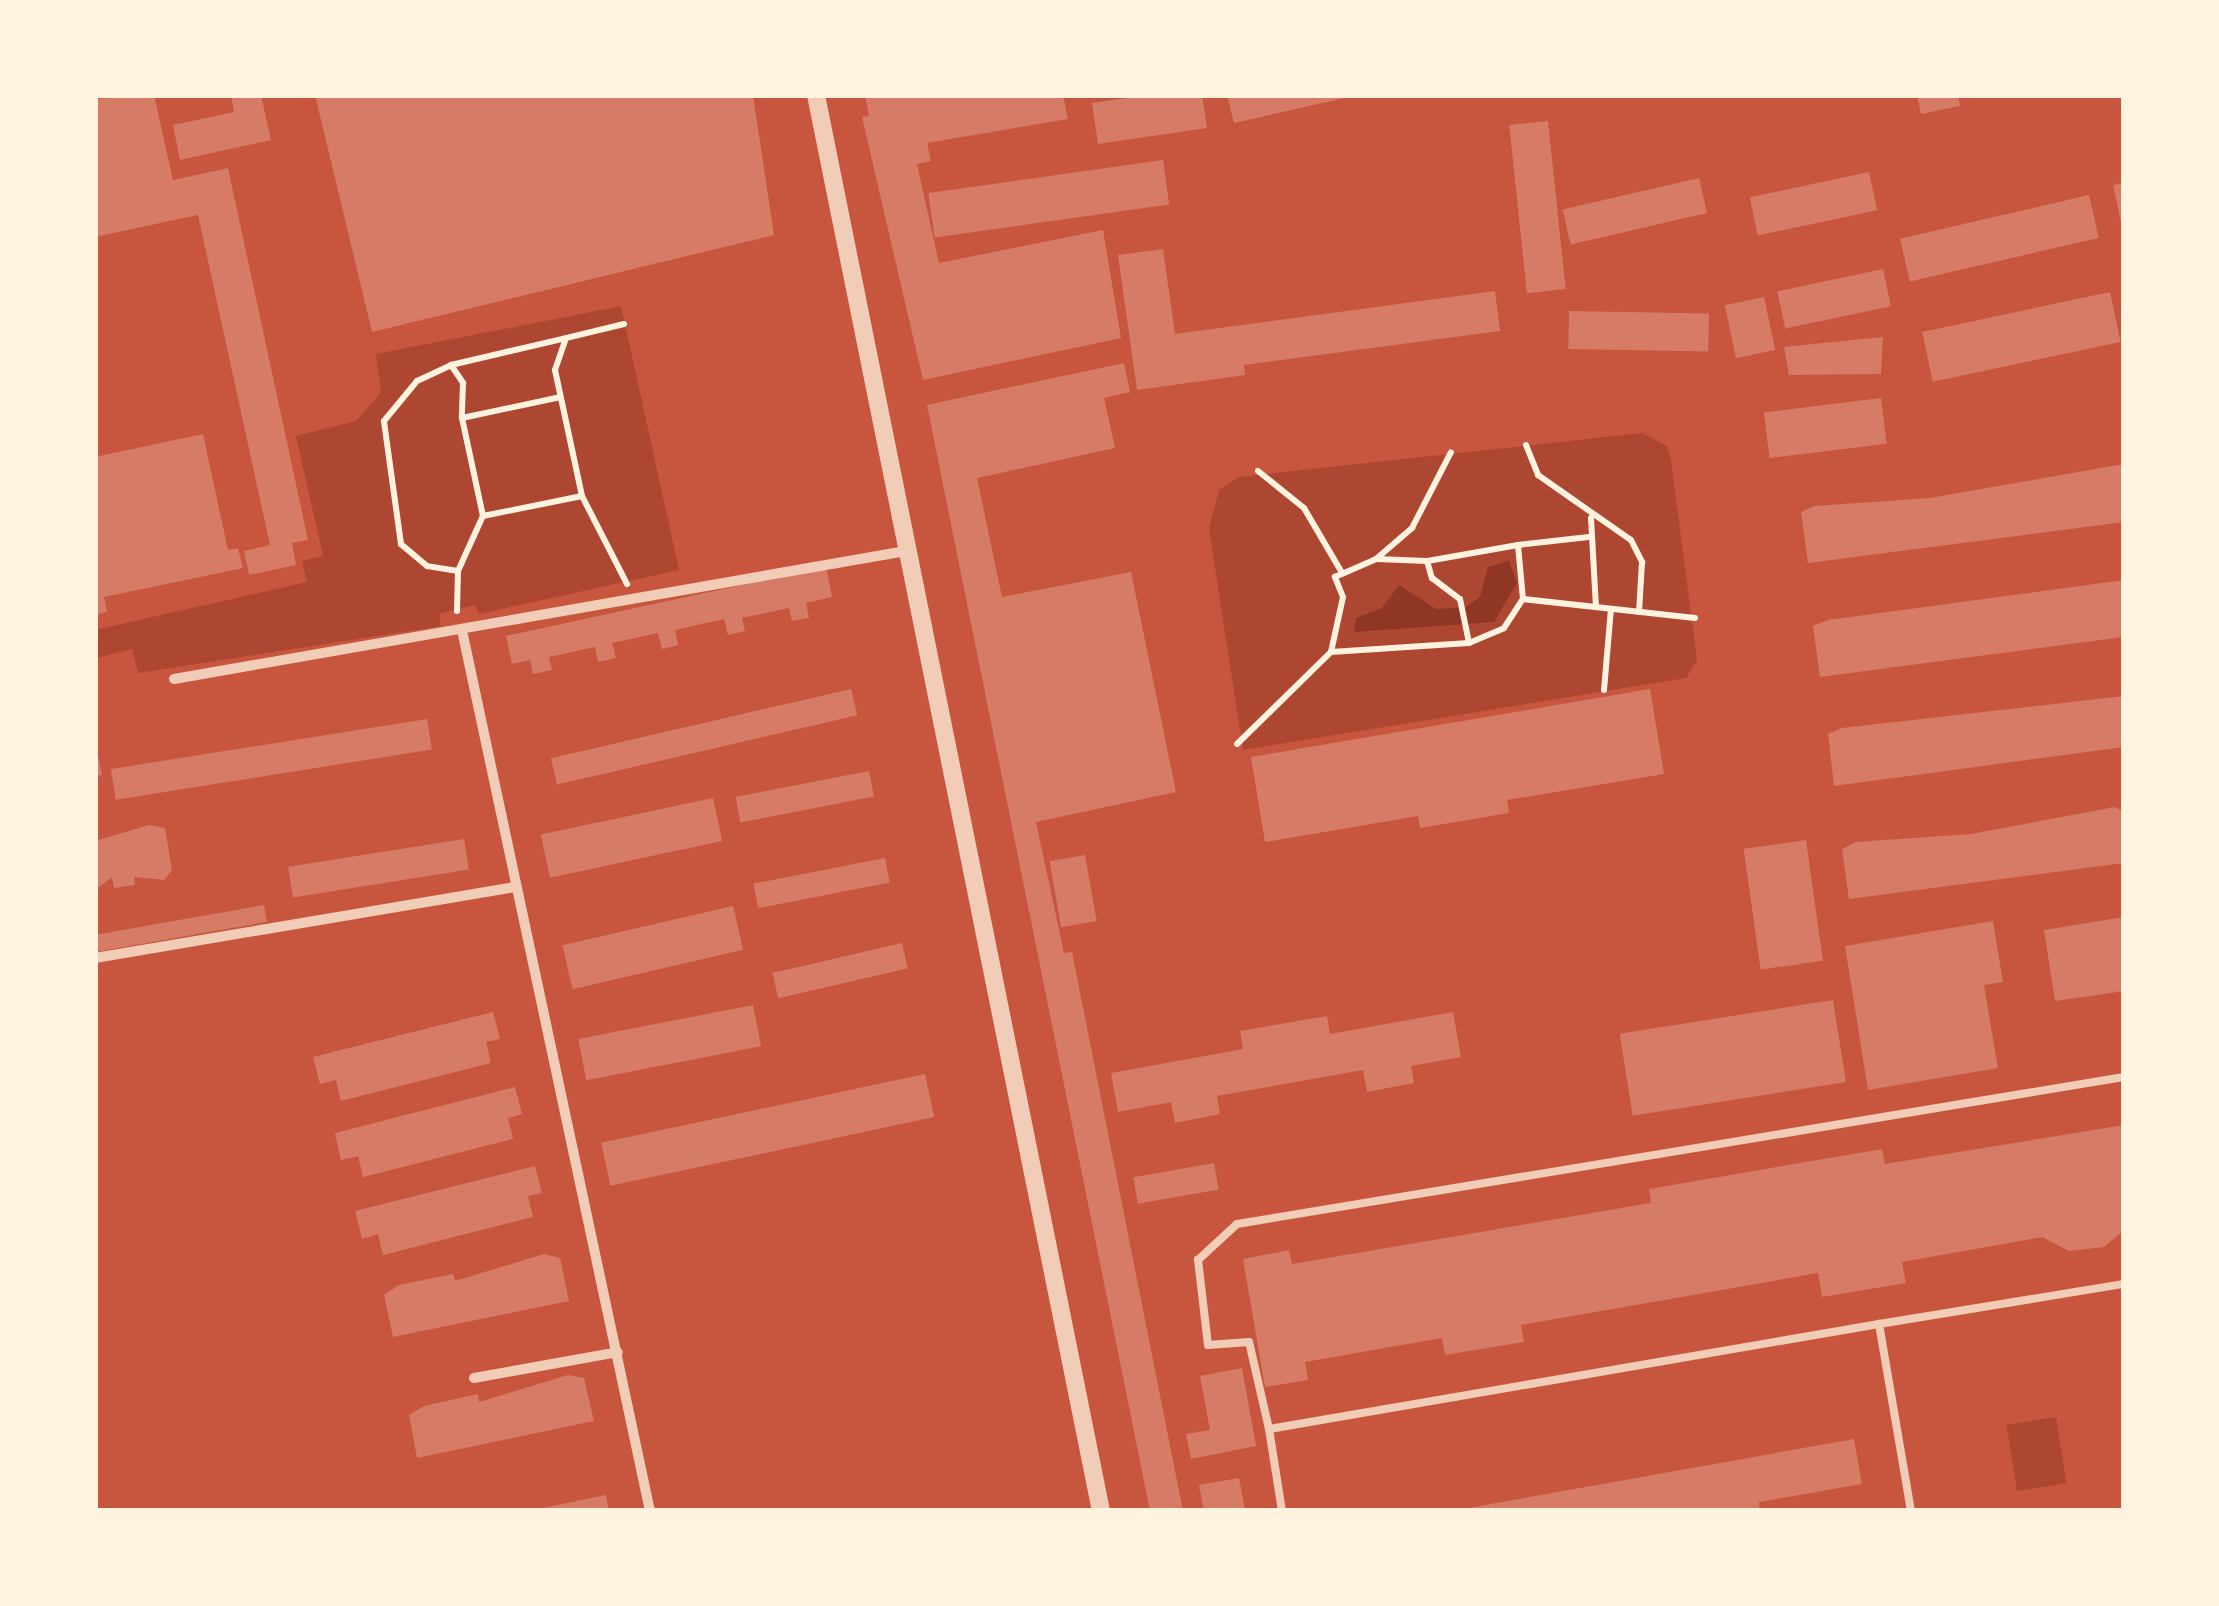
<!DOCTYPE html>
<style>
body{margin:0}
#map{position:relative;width:2219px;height:1606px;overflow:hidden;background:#c8553d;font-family:Ubuntu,sans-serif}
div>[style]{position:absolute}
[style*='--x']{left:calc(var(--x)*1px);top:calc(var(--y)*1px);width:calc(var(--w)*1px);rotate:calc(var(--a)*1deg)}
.green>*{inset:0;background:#ae4732;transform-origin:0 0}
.water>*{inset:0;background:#8f3625}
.building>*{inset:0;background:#d67c66;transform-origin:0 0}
.path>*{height:6px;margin:-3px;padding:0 3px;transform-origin:3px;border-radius:3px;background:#fff3e0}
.service>*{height:8px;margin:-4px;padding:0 4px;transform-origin:4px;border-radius:4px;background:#f1ccb7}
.minor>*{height:10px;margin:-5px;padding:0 5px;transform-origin:5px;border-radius:5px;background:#f1ccb7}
.tertiary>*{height:18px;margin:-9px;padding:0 9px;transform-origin:9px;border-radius:9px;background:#f1ccb7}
span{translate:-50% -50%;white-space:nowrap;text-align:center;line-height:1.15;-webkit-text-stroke:8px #fff3e0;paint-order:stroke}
.frame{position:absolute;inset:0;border:98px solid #fff3e0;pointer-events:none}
</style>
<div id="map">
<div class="green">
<div style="clip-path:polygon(621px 306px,679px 570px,479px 614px,475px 605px,439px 614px,441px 626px,138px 673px,132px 649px,96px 658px,95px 630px,307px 582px,302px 561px,323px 556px,296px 436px,356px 421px,381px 392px,376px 354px)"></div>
<div style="clip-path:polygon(1642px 433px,1667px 446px,1671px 460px,1697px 660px,1686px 678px,1243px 750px,1209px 529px,1219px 490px,1239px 477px)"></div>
<div style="left:2056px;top:1417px;width:67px;height:50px;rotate:81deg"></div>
</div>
<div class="water">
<div style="clip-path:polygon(1509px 561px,1517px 583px,1494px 622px,1354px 632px,1356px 618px,1382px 608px,1399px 585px,1436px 609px,1466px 607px,1480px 597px,1488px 567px)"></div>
</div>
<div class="building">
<div style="clip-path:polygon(154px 95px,173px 180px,228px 168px,308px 540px,292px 543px,296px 565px,249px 575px,244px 551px,270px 545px,198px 215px,95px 237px,95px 99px)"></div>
<div style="clip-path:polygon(231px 95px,261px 95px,271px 140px,180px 160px,173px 125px,234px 112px)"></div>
<div style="clip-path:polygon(315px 95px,753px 95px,774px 235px,372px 332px)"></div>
<div style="clip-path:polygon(865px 95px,1063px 95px,1068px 119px,927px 143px,931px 161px,917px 164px,939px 263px,1103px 230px,1121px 338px,923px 380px,862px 117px,869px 116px)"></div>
<div style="clip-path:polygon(1148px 95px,1202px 95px,1207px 128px,1098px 144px,1092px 103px)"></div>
<div style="clip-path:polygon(1227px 95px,1349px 95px,1349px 97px,1234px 123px)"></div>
<div style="clip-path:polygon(1917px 95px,1958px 95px,1960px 106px,1921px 114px)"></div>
<div style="left:1548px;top:121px;width:169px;height:39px;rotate:84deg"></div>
<div style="left:1163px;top:160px;width:45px;height:237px;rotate:82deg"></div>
<div style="left:1869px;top:172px;width:39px;height:122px;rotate:78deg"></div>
<div style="left:1699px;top:178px;width:36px;height:140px;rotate:77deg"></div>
<div style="clip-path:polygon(2124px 183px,2124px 227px,2122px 227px,2113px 185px)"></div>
<div style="left:2089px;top:195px;width:44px;height:194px;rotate:77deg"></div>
<div style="clip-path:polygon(1163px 249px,1175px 334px,1495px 291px,1500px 331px,1244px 365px,1245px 375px,1137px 390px,1118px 255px)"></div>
<div style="left:1883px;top:269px;width:38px;height:108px;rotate:78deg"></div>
<div style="left:2110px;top:292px;width:51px;height:192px;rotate:78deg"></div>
<div style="left:1764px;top:297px;width:54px;height:40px;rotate:78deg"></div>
<div style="left:1569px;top:311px;width:140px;height:38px;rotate:1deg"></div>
<div style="clip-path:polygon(1883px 337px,1881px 374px,1789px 375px,1784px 347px)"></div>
<div style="clip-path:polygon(1124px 363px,1130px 392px,1104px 398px,1115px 448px,977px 478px,1002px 597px,1131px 572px,1176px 792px,1036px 822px,1064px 953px,1072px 952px,1183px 1511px,1150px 1511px,927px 405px)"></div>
<div style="left:1881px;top:398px;width:46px;height:118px;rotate:83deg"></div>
<div style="clip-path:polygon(203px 434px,228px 550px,238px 548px,243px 568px,104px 597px,107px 612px,95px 615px,95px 457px)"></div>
<div style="clip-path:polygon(2124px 464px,2124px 522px,1808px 563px,1801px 512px,1815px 506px,1930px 498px)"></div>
<div style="clip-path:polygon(826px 567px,832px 597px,806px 603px,809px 618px,792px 621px,789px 608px,742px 618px,745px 631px,728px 635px,724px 619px,675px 630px,678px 645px,662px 649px,658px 633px,612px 643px,616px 658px,598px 662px,595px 647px,549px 657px,552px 670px,533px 674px,530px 660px,512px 664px,506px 636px)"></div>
<div style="clip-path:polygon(2124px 580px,2124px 637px,1820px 677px,1813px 626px,1828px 620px)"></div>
<div style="left:851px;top:689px;width:27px;height:308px;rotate:77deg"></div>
<div style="clip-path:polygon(1650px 689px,1664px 774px,1507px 800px,1509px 813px,1420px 828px,1418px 816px,1265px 842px,1251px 757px)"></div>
<div style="clip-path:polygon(2124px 696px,2124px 747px,1834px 786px,1828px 734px,1842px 728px)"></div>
<div style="left:427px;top:719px;width:31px;height:320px;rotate:81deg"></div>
<div style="clip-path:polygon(95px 741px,102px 775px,95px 776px)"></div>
<div style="left:869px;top:771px;width:26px;height:136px;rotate:79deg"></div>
<div style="left:713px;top:798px;width:44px;height:176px;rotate:78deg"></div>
<div style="clip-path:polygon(2115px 807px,2124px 812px,2124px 863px,1849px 899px,1842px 849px,1856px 842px,1971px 834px)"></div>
<div style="clip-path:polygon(149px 825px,165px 828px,172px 870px,164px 880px,134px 877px,135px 885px,114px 888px,112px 877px,95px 890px,95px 841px)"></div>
<div style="left:464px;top:839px;width:31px;height:178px;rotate:81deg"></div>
<div style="left:1806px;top:840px;width:122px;height:63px;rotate:82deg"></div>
<div style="left:1085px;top:855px;width:67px;height:36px;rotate:80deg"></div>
<div style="left:885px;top:858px;width:25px;height:134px;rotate:79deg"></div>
<div style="left:264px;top:905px;width:17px;height:171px;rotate:80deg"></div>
<div style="left:733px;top:906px;width:45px;height:175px;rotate:77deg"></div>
<div style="clip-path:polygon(2124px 917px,2124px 991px,2055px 1001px,2044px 930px)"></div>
<div style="clip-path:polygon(1993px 921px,2003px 982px,1984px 985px,1998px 1068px,1868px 1090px,1845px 946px)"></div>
<div style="left:902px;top:943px;width:26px;height:133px;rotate:77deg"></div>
<div style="left:1833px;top:1000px;width:83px;height:216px;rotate:81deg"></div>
<div style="left:753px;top:1005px;width:42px;height:178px;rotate:79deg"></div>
<div style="clip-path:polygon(493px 1012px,500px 1039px,486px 1042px,491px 1063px,341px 1101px,336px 1080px,320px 1084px,313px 1057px)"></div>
<div style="clip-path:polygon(1453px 1012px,1461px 1057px,1411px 1066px,1414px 1083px,1367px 1092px,1363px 1070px,1217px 1096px,1220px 1114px,1175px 1123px,1171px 1102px,1118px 1112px,1111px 1073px,1243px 1049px,1240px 1031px,1327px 1016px,1330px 1034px)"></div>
<div style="left:925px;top:1074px;width:44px;height:331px;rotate:78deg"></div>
<div style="clip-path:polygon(515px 1087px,522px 1114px,508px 1118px,513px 1139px,363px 1177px,358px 1156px,341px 1160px,335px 1133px)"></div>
<div style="clip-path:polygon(2124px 1125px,2124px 1230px,2104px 1247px,2069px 1251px,2042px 1237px,1902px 1262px,1906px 1283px,1822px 1297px,1818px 1273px,1521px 1325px,1524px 1342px,1445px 1355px,1442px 1338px,1305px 1362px,1308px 1380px,1265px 1387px,1243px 1259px,1289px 1250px,1292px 1264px,1651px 1203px,1649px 1189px,1882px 1149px,1885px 1164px)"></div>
<div style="left:1214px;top:1163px;width:27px;height:82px;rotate:80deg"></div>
<div style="clip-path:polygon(535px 1166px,542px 1193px,528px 1196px,533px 1217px,383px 1255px,378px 1234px,362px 1239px,355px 1211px)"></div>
<div style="clip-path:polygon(544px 1254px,560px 1258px,569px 1301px,393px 1337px,384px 1295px,399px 1285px,453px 1274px,455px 1281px)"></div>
<div style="clip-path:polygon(1242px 1368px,1256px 1446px,1191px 1459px,1186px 1434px,1210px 1430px,1200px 1376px)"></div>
<div style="clip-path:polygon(568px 1375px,584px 1378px,594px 1421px,417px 1458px,409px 1415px,424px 1406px,478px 1394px,479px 1402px)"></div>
<div style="clip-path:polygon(1854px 1439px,1862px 1484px,1759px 1502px,1760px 1511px,1452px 1511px)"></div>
<div style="clip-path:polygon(1239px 1478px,1245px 1509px,1204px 1511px,1199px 1485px)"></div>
<div style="clip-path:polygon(606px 1495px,609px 1511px,539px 1511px,538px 1509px)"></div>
</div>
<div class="path">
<div style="--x:624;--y:324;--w:60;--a:166.4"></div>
<div style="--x:566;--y:338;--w:34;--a:109"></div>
<div style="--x:555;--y:370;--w:129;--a:77.9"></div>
<div style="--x:582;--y:496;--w:99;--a:62.9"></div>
<div style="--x:451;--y:365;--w:22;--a:56"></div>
<div style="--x:463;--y:383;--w:35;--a:92"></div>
<div style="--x:1526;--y:445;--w:32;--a:68"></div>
<div style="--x:1538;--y:475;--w:113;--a:35"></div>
<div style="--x:1631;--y:540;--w:25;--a:63"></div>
<div style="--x:1642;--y:562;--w:50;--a:93.4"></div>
<div style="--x:1258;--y:471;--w:59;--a:38.8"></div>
<div style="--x:1304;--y:508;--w:73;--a:59.6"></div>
<div style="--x:483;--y:516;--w:100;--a:-102.1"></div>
<div style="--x:462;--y:418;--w:101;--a:-12"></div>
<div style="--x:1591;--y:518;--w:89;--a:86.8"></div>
<div style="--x:1518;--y:545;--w:71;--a:-6.4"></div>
<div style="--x:1427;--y:561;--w:51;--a:-177.8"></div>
<div style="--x:1376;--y:559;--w:48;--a:-40.7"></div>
<div style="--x:1412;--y:528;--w:85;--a:-62.8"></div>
<div style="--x:458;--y:571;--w:31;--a:-171"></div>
<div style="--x:427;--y:566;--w:34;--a:-140"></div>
<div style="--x:401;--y:544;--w:124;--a:-97.9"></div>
<div style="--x:384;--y:421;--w:52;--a:-50.5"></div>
<div style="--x:417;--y:381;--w:38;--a:-25"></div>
<div style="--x:451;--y:365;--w:118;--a:-13.2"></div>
<div style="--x:1523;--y:599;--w:54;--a:-95.3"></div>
<div style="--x:1518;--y:545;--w:92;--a:170"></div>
<div style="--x:1427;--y:561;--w:18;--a:74"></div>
<div style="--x:1432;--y:578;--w:35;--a:37"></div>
<div style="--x:1460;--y:599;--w:45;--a:78.4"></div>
<div style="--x:1469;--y:643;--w:38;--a:-23"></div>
<div style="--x:1504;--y:628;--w:35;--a:-57"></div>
<div style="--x:1523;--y:599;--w:173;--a:6.3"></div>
<div style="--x:457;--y:611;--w:40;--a:-88.6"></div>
<div style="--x:458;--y:571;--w:60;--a:-65.6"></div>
<div style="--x:483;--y:516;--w:101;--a:-11.4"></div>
<div style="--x:1331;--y:652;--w:56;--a:-77.7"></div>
<div style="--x:1343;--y:597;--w:22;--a:-112"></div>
<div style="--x:1335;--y:577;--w:45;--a:-23.7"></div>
<div style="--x:1604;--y:690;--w:81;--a:-85.1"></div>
<div style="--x:1237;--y:744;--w:132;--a:-44.4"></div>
<div style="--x:1331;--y:652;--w:138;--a:-3.7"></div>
</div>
<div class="service">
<div style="--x:1879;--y:1324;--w:619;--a:170.23"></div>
<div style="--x:1269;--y:1429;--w:89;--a:-102.9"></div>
<div style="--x:1249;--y:1342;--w:41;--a:175.8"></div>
<div style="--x:1208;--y:1345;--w:86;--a:-96.7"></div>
<div style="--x:1198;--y:1260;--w:53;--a:-42.7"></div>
<div style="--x:1237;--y:1224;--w:899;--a:-9.41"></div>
<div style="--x:1269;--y:1429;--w:83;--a:81"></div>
<div style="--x:1911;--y:1511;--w:190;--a:-99.7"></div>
<div style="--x:1879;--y:1324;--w:248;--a:-9.3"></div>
</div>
<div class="minor">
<div style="--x:463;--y:635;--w:896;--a:77.95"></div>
<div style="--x:174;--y:679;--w:743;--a:-9.92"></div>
<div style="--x:95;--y:958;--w:427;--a:-9.6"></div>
<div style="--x:474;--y:1378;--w:146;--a:-10.2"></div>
</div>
<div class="tertiary">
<div style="--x:816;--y:95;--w:1444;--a:78.62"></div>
</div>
<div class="frame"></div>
</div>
